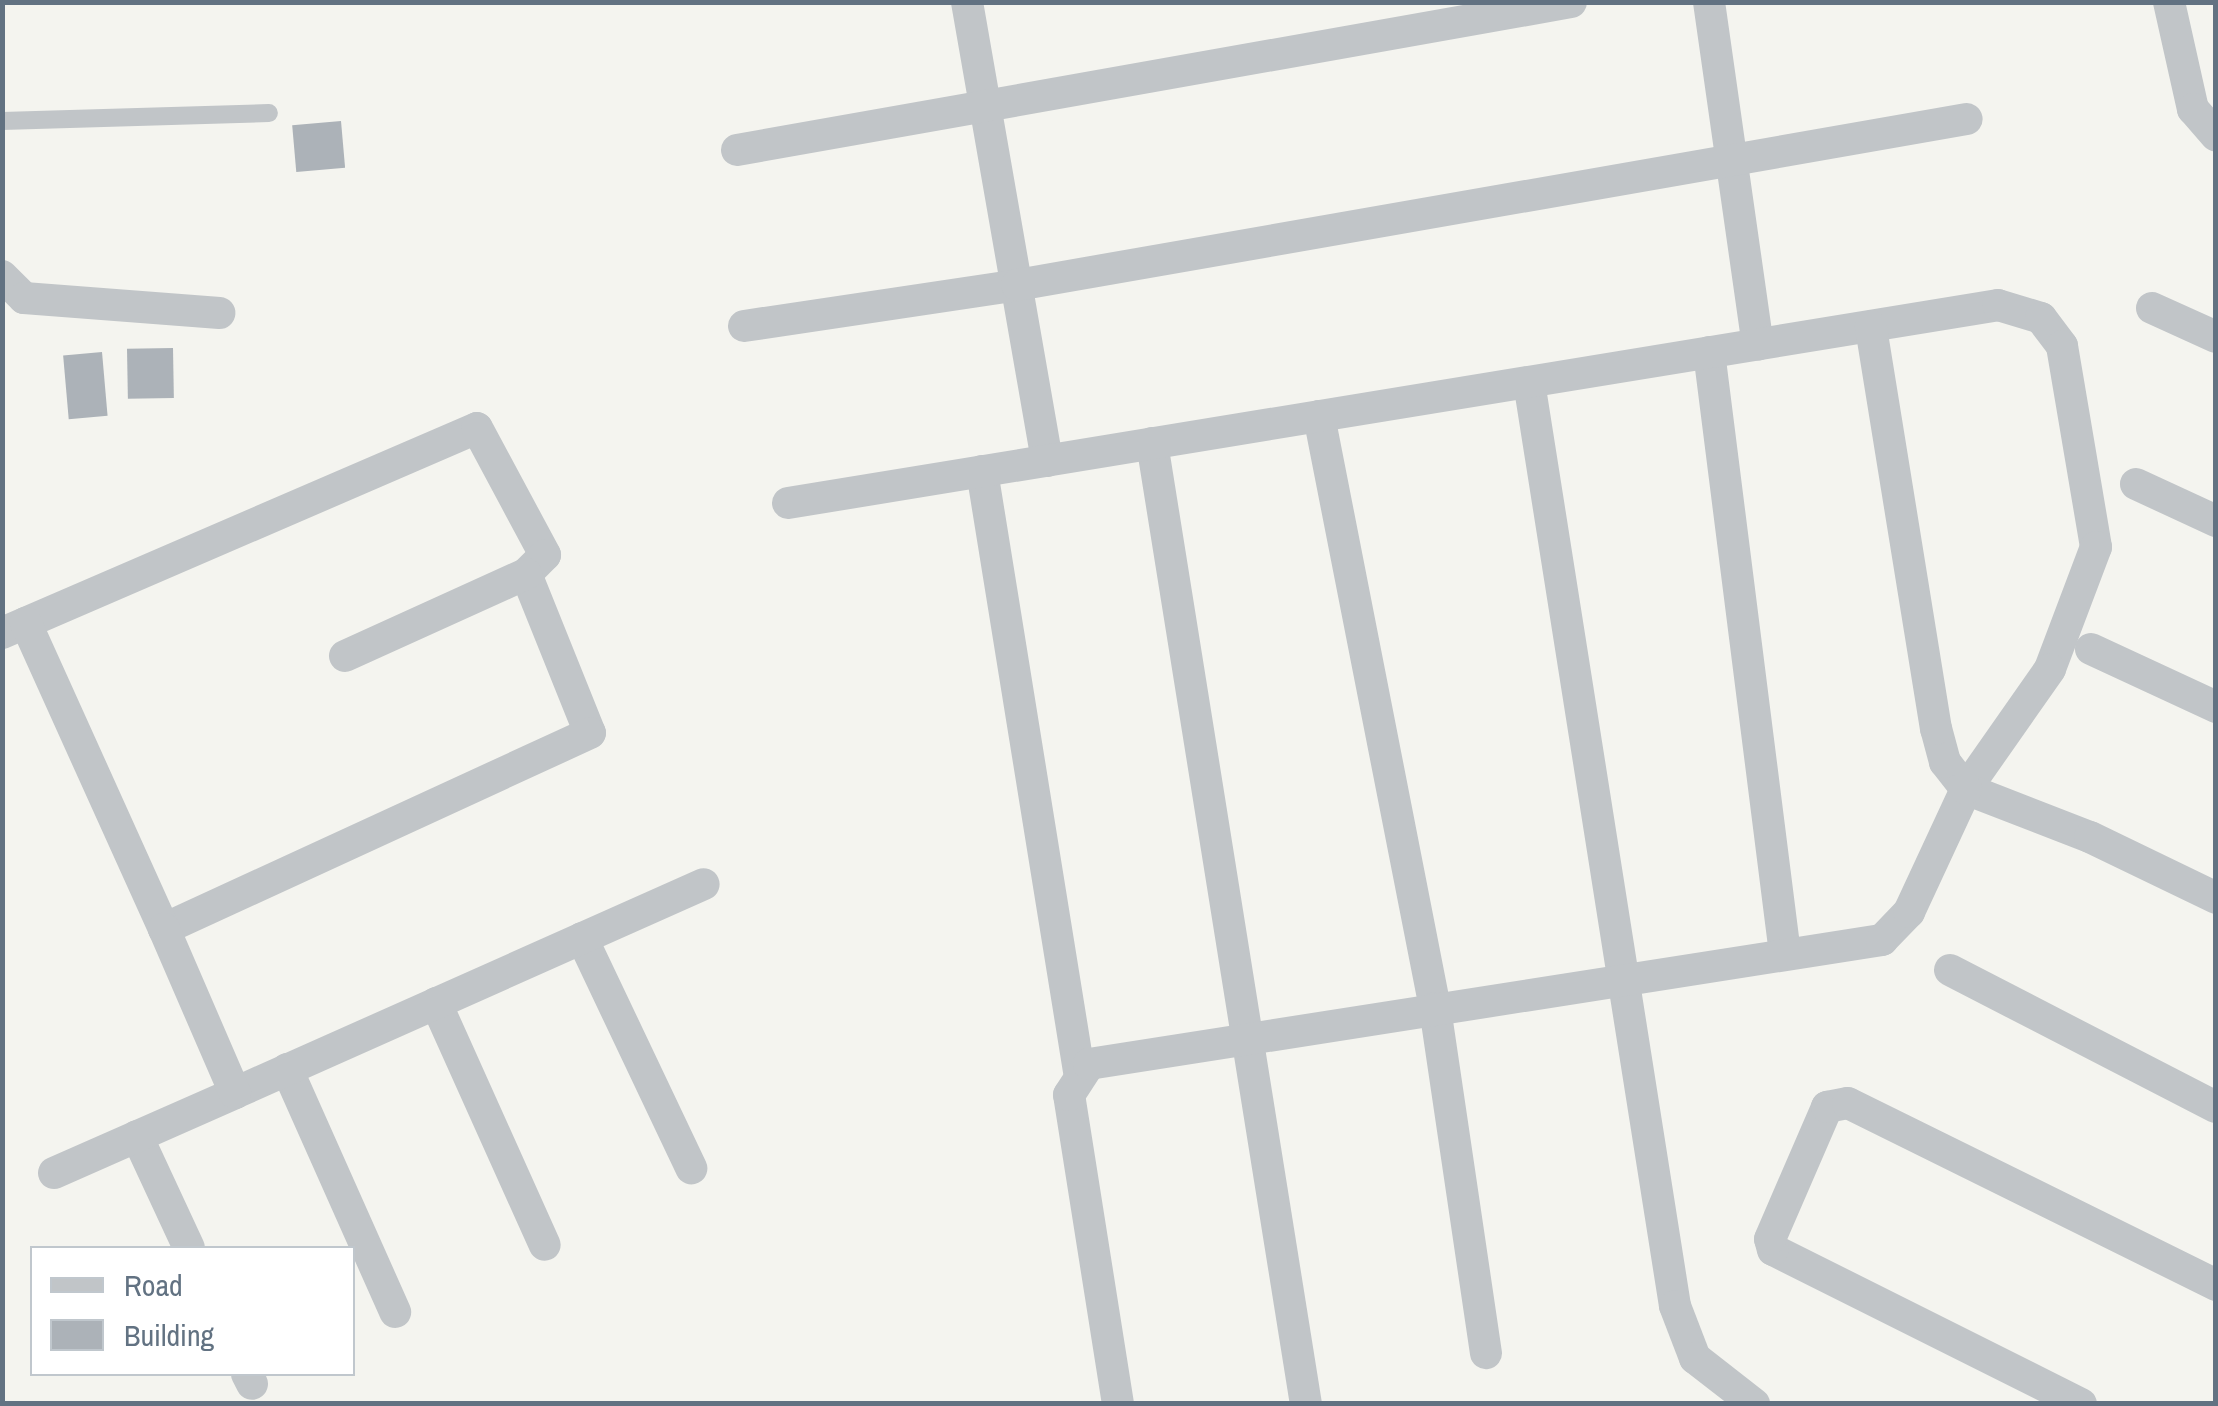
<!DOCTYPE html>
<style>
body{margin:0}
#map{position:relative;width:2218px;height:1406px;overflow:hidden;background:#f4f4ef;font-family:"Archivo Narrow",sans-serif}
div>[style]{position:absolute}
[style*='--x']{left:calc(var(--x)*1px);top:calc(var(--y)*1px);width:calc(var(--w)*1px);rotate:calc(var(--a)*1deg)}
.building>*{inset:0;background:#acb2b8;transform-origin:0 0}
.lane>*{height:18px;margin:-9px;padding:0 9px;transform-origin:9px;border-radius:9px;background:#c1c5c8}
.street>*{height:32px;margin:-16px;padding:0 16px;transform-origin:16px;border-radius:16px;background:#c1c5c8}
span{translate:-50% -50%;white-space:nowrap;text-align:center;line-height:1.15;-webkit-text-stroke:10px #fff;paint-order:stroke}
.frame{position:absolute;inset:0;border:5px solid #627282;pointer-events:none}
.legend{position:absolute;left:30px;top:1246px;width:325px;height:130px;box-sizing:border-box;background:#fff;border:2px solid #c0c7cd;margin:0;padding:12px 18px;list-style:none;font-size:30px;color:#627282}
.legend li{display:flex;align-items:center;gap:20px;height:50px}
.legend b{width:50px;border:2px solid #c0c7cd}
</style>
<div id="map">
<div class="building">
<div style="left:341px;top:121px;width:47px;height:49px;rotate:85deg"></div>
<div style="left:173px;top:348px;width:50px;height:46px;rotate:89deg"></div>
<div style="left:102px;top:352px;width:64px;height:39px;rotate:85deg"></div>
</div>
<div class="lane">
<div style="--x:2;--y:121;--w:267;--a:-1.7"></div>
</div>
<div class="street">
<div style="--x:967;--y:2;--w:466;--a:80.1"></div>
<div style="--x:1709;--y:2;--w:346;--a:81.9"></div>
<div style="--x:2169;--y:2;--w:110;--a:77.4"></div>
<div style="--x:2193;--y:109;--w:35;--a:49"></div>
<div style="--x:737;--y:150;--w:847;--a:-10.06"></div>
<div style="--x:2;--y:276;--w:31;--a:45"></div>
<div style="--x:24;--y:298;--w:196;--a:4.4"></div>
<div style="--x:2152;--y:308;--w:70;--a:24.4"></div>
<div style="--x:744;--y:326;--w:276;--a:-8.5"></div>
<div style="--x:1017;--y:285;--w:964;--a:-9.91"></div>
<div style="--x:1709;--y:352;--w:607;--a:82.8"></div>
<div style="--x:1529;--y:382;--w:935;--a:81.02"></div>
<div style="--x:1675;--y:1306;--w:56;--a:69"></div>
<div style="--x:1695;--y:1358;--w:75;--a:37.9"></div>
<div style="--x:1319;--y:416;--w:603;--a:78.91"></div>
<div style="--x:1435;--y:1008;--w:349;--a:81.6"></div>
<div style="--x:1152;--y:443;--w:973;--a:80.9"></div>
<div style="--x:982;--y:471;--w:608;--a:80.82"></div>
<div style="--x:2136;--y:484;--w:88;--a:24.8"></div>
<div style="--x:788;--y:503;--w:1226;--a:-9.29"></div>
<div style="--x:1998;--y:305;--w:45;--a:16.8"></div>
<div style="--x:2041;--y:318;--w:35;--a:53"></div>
<div style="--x:2062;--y:346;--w:204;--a:80.4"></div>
<div style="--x:2096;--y:547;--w:130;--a:110.7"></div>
<div style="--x:2050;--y:669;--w:146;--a:125"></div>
<div style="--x:1966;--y:789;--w:133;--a:21.2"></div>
<div style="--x:2090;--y:837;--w:140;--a:25.8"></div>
<div style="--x:2;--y:633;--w:517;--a:-23.34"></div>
<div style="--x:477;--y:428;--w:144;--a:61.8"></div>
<div style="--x:545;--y:555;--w:27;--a:135"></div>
<div style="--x:526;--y:574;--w:171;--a:68.1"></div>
<div style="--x:590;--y:733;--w:469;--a:155.3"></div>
<div style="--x:164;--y:929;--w:336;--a:-114.3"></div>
<div style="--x:2091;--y:649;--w:138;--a:24.9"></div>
<div style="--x:345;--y:656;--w:199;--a:-24.4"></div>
<div style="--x:582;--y:938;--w:255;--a:64.6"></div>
<div style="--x:1950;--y:970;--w:299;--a:27.3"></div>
<div style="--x:436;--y:1003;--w:265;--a:65.8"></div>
<div style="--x:287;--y:1069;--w:266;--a:66"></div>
<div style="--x:235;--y:1093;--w:513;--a:-24.02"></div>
<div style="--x:137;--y:1136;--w:123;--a:65.1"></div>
<div style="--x:54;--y:1173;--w:198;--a:-23.8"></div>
<div style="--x:235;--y:1093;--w:179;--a:-113.4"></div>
<div style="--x:247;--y:1374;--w:11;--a:63"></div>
<div style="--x:1118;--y:1404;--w:313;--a:-99"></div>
<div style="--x:1069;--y:1095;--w:37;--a:-57"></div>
<div style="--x:1089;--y:1064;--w:803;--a:-8.89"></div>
<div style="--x:1882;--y:940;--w:39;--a:-46"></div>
<div style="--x:1909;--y:912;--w:136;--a:-65.1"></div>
<div style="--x:1966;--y:789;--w:34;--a:-128"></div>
<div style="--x:1945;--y:762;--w:34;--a:-105"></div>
<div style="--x:1936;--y:729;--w:408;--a:-99.2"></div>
<div style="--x:2081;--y:1404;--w:344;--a:-153.4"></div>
<div style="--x:1773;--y:1250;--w:11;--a:-105"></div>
<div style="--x:1770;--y:1239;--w:144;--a:-66.6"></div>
<div style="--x:1827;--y:1107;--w:21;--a:-11"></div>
<div style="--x:1848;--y:1103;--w:411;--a:26.3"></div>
</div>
<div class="frame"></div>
<ul class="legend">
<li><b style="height:12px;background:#c1c5c8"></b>Road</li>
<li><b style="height:28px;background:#acb2b8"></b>Building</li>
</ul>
</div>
